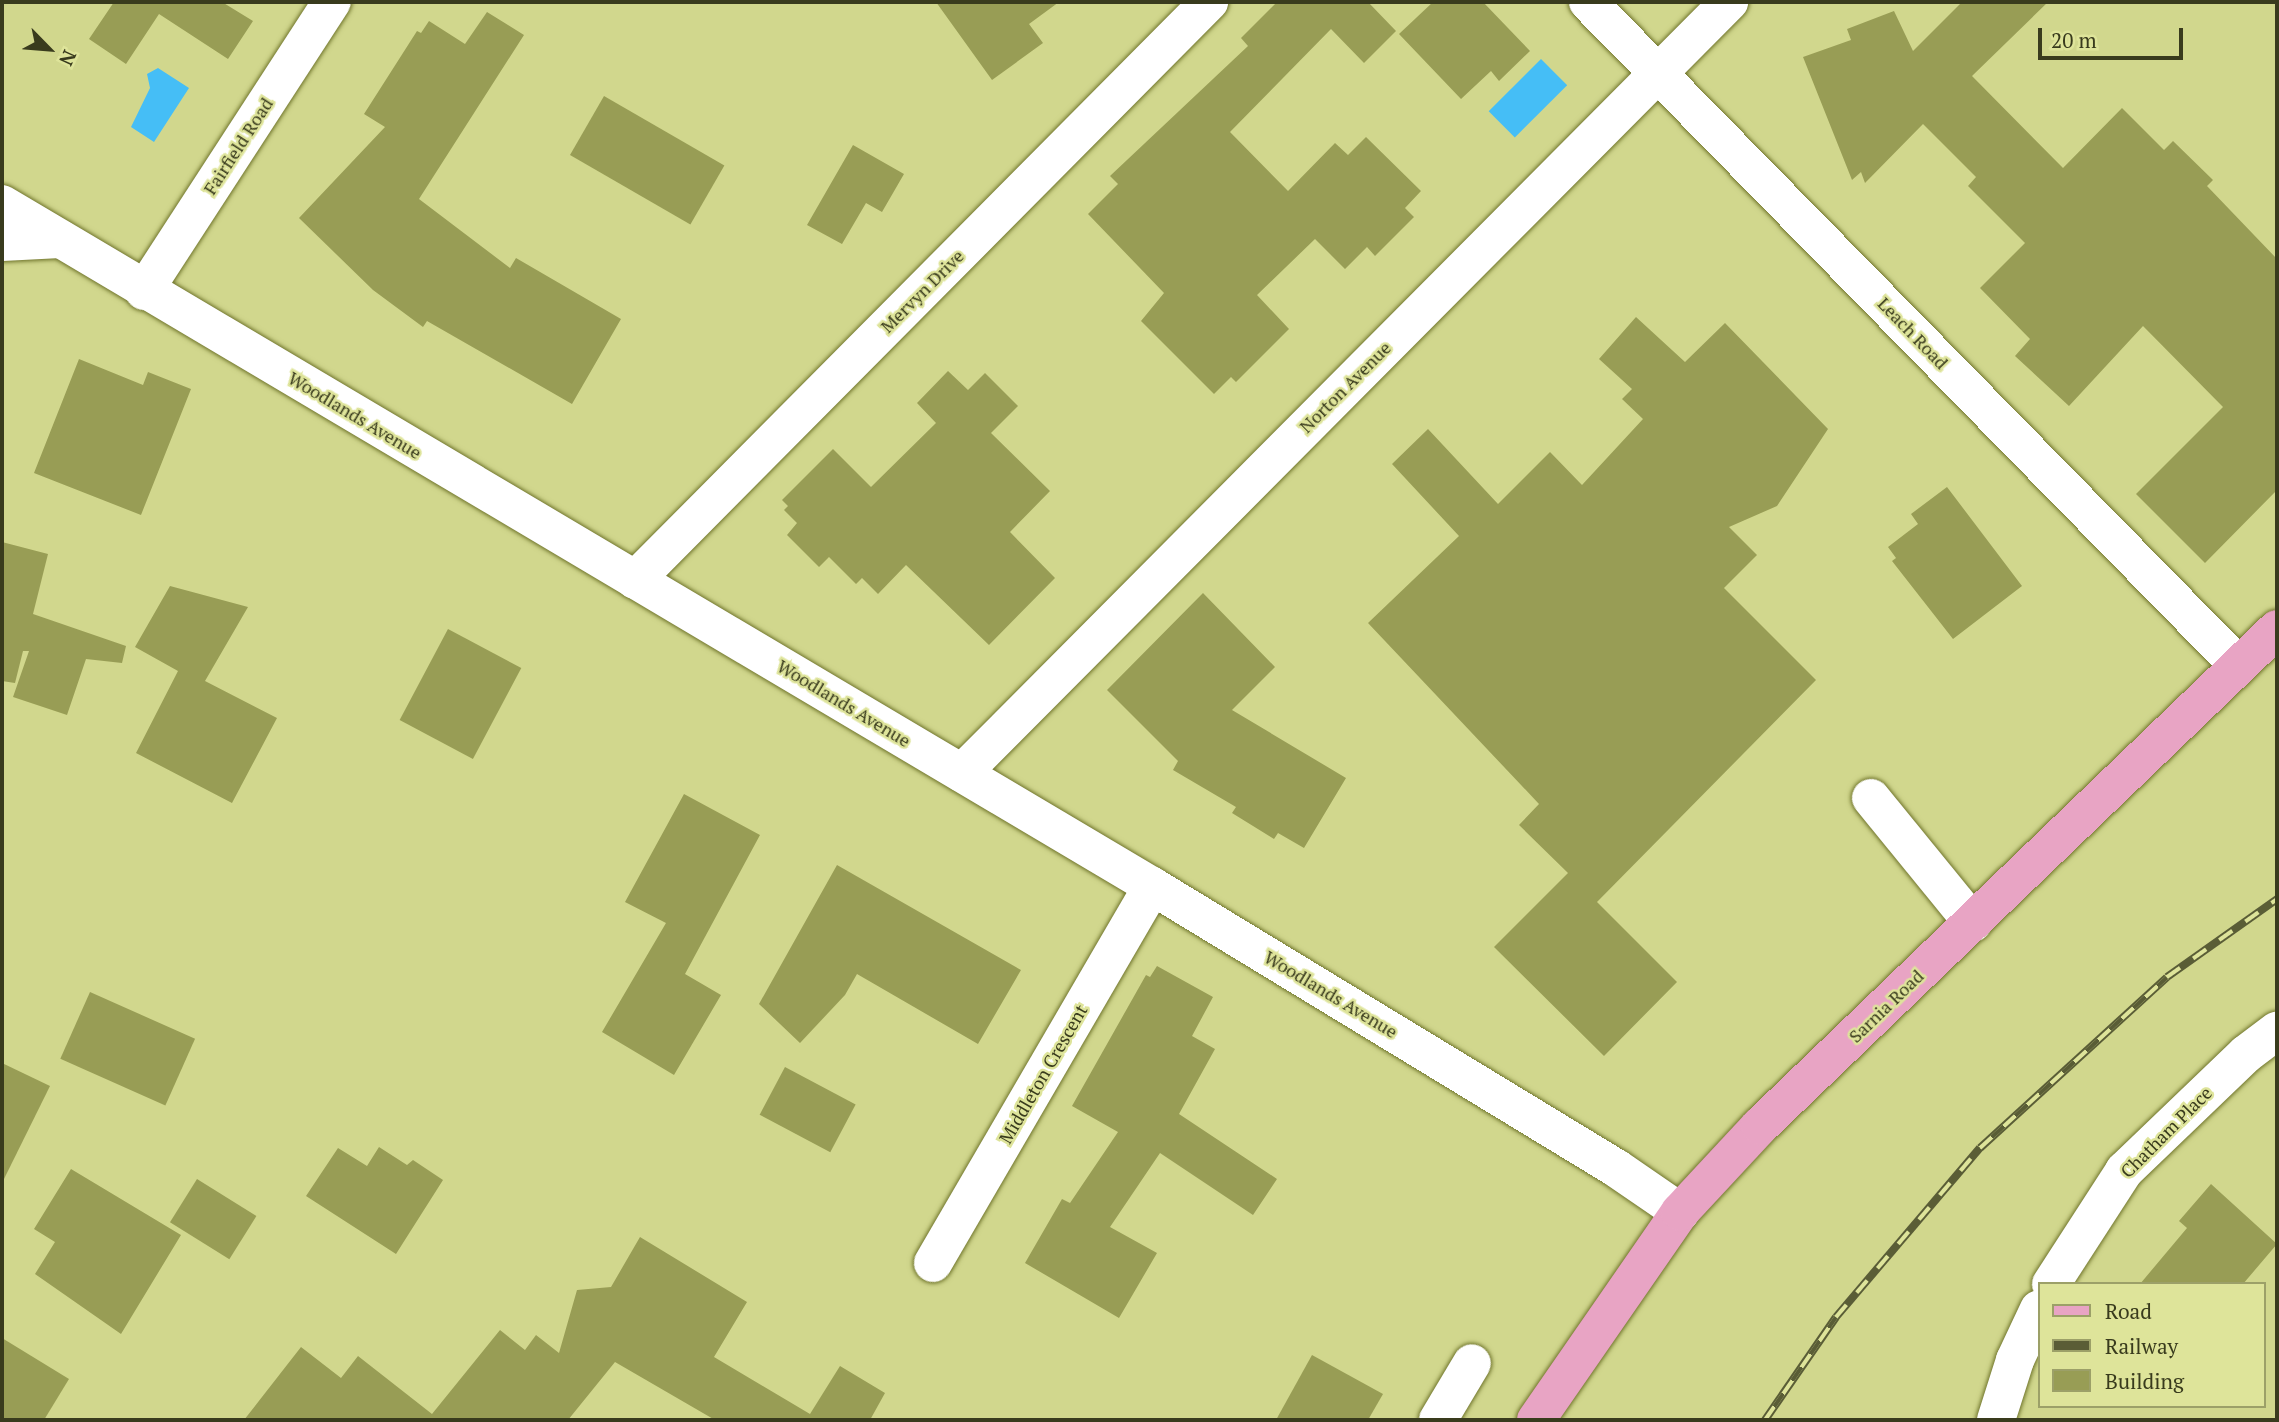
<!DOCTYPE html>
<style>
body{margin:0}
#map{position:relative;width:2279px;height:1422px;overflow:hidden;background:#d1d78d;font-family:"PT Serif",serif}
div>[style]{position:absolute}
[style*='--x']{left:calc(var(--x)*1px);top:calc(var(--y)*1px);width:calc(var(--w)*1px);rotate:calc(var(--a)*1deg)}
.water>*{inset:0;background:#45bef6;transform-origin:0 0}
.building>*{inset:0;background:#989d55;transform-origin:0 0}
.roads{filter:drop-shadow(0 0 2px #70752c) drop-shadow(0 0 2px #70752c)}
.minor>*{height:38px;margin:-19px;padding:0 19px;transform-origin:19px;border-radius:19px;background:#fff}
.major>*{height:38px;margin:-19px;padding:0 19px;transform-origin:19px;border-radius:19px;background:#e8a4c4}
.rail>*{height:8px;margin-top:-4px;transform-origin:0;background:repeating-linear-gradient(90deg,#dee49a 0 16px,#5a5d36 0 32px);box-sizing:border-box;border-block:2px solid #5a5d36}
span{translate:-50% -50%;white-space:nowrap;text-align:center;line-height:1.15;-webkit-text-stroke:5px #dee49a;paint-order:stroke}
.street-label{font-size:18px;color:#393b1d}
.frame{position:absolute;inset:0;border:4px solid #393b1d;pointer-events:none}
.legend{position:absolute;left:2038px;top:1282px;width:228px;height:126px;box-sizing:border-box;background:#dee49a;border:2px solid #9ca068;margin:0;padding:9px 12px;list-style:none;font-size:21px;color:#393b1d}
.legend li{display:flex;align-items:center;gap:14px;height:35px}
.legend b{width:35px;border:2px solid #9ca068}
.north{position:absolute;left:14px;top:14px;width:70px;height:70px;-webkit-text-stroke:5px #dee49a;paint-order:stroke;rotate:115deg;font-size:19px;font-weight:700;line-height:28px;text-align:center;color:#393b1d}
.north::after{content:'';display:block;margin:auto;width:24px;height:32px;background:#393b1d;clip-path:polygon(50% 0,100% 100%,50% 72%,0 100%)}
.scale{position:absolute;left:2038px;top:28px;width:145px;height:32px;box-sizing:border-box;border:4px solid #393b1d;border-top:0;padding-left:9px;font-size:21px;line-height:24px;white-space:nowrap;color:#393b1d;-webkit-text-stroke:5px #dee49a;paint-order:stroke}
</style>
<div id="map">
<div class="water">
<div style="left:1541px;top:59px;width:37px;height:74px;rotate:45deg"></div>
<div style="clip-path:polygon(158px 68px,189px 88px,154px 142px,131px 127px,150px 88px,147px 74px)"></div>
</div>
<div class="building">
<div style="clip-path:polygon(114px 2px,222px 2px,253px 21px,228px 59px,159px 14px,126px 64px,89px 39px)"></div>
<div style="clip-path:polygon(936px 2px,1059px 2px,1029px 24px,1043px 43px,992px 80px)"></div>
<div style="clip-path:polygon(1277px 2px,1368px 2px,1396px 31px,1364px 63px,1331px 29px,1230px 132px,1288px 191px,1335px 143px,1348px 155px,1366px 137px,1421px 191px,1405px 208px,1414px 217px,1375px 256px,1367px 247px,1345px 269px,1315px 239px,1257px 295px,1289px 329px,1236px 382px,1231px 377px,1214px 394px,1141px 321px,1164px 293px,1088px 214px,1118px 184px,1110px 176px,1248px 46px,1241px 38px)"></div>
<div style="clip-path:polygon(1433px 2px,1483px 2px,1530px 51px,1499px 81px,1491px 71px,1461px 99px,1399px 34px)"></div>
<div style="clip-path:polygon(1962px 2px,2048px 2px,1972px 76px,2063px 168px,2122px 108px,2164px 150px,2173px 141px,2213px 180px,2207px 186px,2277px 259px,2277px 490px,2205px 563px,2136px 494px,2223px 407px,2143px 326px,2069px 406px,2015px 356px,2030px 339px,1980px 288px,2025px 243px,1968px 186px,1976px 177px,1923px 124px,1865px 183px,1861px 172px,1852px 180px,1803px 57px,1851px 40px,1847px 29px,1894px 11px,1913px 51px)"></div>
<div style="clip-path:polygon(487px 12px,524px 35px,419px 199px,510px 268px,516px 258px,621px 319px,572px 404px,427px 321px,423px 327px,373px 290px,299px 218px,385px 127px,364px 114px,417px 31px,421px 33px,429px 21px,465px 44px)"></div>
<div style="left:604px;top:96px;width:139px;height:68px;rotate:30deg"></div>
<div style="clip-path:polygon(853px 145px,904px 174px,882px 212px,866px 203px,842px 244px,807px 225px)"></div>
<div style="clip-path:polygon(1636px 317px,1685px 362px,1725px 323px,1828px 429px,1777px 506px,1729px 527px,1757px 555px,1724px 588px,1816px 680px,1597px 902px,1677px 982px,1604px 1056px,1494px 947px,1568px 873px,1519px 825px,1539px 804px,1368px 623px,1459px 536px,1392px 464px,1428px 429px,1498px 504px,1550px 452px,1582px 485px,1643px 419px,1622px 399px,1632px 389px,1599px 359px)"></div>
<div style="clip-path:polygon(79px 359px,143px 385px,148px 372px,191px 389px,141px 515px,34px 473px)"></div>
<div style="clip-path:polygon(948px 371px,968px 390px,985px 373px,1018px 406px,991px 433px,1050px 491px,1010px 532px,1055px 578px,989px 645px,906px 565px,878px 594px,862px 578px,856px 584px,829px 557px,819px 567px,787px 535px,797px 523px,784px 510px,788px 506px,782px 500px,833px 449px,871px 487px,936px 423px,917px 403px)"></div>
<div style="clip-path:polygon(1947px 487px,2022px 586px,1953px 639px,1892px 561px,1896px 558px,1888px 547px,1918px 524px,1911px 514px)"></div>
<div style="clip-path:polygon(2px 542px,48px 554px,33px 614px,126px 646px,122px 663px,86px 659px,67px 715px,13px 697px,29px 651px,23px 651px,15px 683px,2px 681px)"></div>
<div style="clip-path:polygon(170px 586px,248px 607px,205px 681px,277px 718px,232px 803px,136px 753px,178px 671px,135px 647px)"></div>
<div style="clip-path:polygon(1203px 593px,1275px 667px,1232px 710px,1346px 778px,1304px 848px,1278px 833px,1274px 839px,1232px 813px,1236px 807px,1173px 770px,1178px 761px,1107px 690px)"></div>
<div style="left:448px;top:629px;width:83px;height:103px;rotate:28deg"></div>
<div style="clip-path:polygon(684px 794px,760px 835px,685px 974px,721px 995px,674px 1075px,602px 1032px,666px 923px,625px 902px)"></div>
<div style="clip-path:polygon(837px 865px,1021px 970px,978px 1044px,857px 974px,845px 995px,800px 1043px,759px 1004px)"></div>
<div style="clip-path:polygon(1157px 966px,1213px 997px,1192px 1036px,1215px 1049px,1179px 1114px,1277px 1179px,1253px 1215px,1160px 1153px,1110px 1227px,1157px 1253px,1119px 1318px,1025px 1263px,1062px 1199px,1070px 1203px,1118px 1132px,1072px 1106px,1146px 975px,1150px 977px)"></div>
<div style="left:90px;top:992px;width:115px;height:73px;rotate:24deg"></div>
<div style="clip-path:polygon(2px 1063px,50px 1086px,2px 1183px)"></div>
<div style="left:785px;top:1067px;width:80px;height:54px;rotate:28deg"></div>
<div style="clip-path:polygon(379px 1147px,407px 1165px,413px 1160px,443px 1180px,396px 1254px,306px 1196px,338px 1148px,367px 1166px)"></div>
<div style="clip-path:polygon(71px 1169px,181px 1235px,121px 1334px,35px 1274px,55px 1242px,34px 1229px)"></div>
<div style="left:197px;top:1179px;width:70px;height:51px;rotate:32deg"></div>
<div style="clip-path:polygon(2211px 1184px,2277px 1244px,2243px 1284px,2140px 1284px,2187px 1228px,2179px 1221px)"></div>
<div style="clip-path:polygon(640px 1237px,747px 1302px,714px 1357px,810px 1414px,840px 1366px,885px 1393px,870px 1420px,715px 1420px,615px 1362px,568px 1420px,244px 1420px,301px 1347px,341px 1378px,358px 1356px,432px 1414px,500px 1330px,525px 1350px,536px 1335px,559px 1353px,577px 1290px,611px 1287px)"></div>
<div style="clip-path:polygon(2px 1338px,69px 1379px,44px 1420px,2px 1420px)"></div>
<div style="clip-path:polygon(1312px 1355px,1383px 1394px,1368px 1420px,1276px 1420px)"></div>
</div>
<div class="roads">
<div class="minor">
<div style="--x:1588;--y:2;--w:928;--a:45.57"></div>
<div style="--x:2;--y:204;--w:1337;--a:30.67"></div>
<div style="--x:1152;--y:886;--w:543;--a:31.29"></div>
<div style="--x:1616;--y:1168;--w:78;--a:34.5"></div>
<div style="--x:2;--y:242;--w:58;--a:-3"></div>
<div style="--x:144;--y:291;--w:345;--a:-57"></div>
<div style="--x:635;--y:580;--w:815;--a:-45.2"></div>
<div style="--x:962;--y:773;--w:1088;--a:-45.15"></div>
<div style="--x:1871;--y:798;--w:161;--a:50.8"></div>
<div style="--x:933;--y:1263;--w:436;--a:-59.8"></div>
<div style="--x:2051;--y:1284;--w:135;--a:-57.1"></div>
<div style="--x:2124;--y:1171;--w:169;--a:-43.8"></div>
<div style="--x:2246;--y:1054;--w:39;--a:-37"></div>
<div style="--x:1438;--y:1420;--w:66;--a:-59.2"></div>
<div style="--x:1996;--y:1420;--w:63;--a:-72.4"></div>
<div style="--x:2015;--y:1360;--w:56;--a:-64.8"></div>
</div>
<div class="major">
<div style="--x:1536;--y:1420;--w:253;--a:-55.3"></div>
<div style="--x:1680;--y:1212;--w:117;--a:-47.1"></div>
<div style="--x:1760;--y:1126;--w:717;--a:-43.87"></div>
</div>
</div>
<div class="rail">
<div style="--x:1765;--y:1420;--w:125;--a:-55.4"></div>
<div style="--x:1836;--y:1317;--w:222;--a:-49.6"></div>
<div style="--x:1980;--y:1148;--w:253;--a:-42.4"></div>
<div style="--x:2167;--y:977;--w:135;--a:-35.3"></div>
</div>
<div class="street-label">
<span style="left:238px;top:146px;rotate:-57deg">Fairfield Road</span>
<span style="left:922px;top:291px;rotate:-45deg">Mervyn Drive</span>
<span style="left:1913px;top:333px;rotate:46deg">Leach Road</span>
<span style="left:1345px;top:387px;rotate:-45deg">Norton Avenue</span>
<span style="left:355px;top:415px;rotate:31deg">Woodlands Avenue</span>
<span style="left:844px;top:703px;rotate:31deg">Woodlands Avenue</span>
<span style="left:1331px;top:994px;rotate:31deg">Woodlands Avenue</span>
<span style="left:1886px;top:1006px;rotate:-44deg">Sarnia Road</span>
<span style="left:1043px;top:1074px;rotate:-60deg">Middleton Crescent</span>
<span style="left:2166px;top:1132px;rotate:-45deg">Chatham Place</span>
</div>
<div class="frame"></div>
<ul class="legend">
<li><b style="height:9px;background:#e8a4c4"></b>Road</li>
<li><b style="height:9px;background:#5a5d36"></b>Railway</li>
<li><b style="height:19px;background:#989d55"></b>Building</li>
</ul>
<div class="north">N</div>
<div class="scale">20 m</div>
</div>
